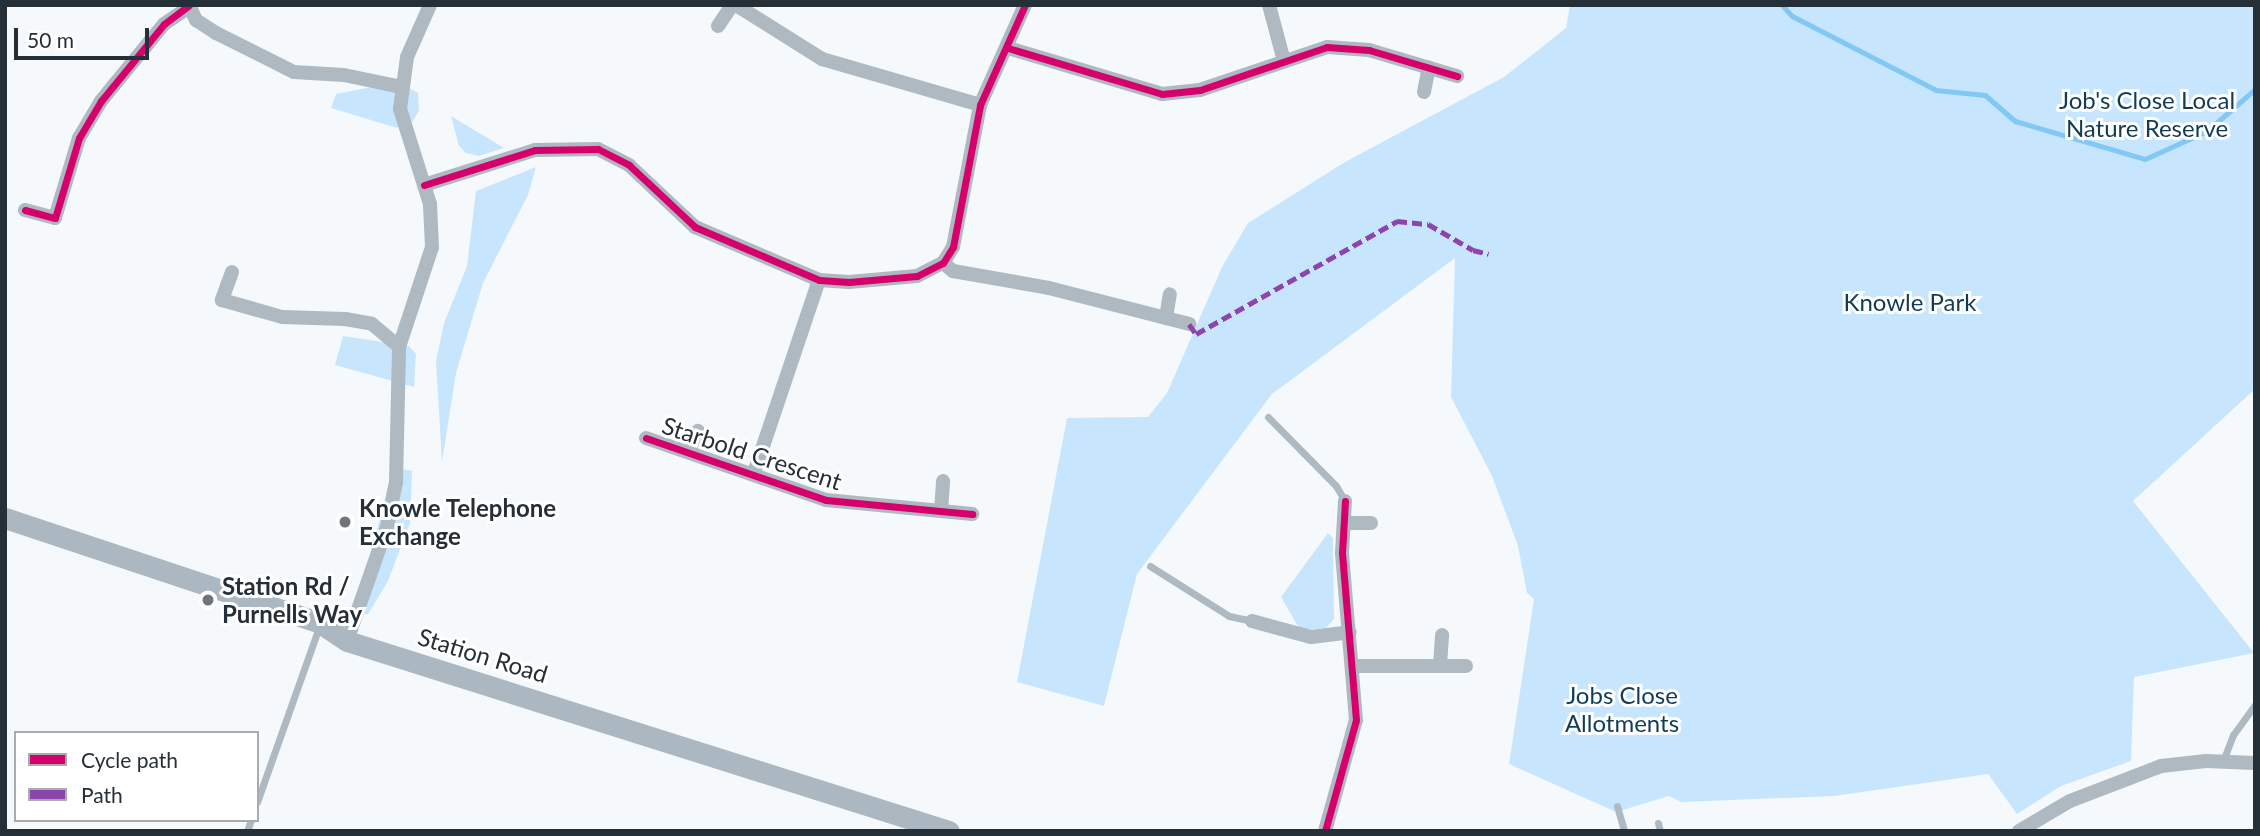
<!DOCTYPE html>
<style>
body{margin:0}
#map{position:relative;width:2260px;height:836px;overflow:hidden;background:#f6f9fb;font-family:Lato,sans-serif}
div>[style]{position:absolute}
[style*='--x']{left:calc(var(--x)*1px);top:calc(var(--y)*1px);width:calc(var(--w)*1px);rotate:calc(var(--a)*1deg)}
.green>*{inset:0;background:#c7e6fd}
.stream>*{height:5px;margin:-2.5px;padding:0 2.5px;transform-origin:2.5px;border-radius:2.5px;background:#82c8f4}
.service>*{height:7px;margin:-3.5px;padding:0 3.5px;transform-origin:3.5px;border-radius:3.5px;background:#aeb9c2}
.minor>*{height:14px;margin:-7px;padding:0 7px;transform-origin:7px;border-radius:7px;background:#aeb9c2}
.secondary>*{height:21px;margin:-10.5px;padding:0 10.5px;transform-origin:10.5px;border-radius:10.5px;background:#abb8c1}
.quiet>*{height:5px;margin-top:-2.5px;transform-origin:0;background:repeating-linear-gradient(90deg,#8e44ad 0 10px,transparent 0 15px)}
.cycleway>*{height:7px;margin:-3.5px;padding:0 3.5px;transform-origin:3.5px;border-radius:3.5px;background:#d6006c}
.dots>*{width:19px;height:19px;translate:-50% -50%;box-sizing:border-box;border:4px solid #fff;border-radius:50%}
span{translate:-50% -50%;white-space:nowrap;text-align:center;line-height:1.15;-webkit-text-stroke:6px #fff;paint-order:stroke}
.park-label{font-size:24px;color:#123c55}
.street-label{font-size:24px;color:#252f37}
.poi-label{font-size:24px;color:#252f37;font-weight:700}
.left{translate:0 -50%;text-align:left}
.frame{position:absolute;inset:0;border:7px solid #252f37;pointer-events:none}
.legend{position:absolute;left:14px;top:731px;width:245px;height:91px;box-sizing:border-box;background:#fff;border:2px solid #a8acaf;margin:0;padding:9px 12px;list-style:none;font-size:21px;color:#252f37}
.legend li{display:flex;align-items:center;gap:14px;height:35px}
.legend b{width:35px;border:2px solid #a8acaf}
.scale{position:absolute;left:14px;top:28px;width:135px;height:32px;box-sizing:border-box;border:4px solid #252f37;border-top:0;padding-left:9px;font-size:21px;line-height:24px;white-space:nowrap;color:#252f37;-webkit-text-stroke:5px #fff;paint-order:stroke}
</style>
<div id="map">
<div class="green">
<div style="clip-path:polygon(1570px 5px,2255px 5px,2255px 389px,2133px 501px,2254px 653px,2134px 677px,2131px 761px,2061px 786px,2017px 814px,1988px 774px,1834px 796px,1681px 802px,1669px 796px,1616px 812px,1509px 764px,1534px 599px,1527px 593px,1518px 546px,1492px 476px,1451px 397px,1455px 258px,1272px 394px,1137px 574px,1104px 706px,1017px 682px,1067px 418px,1148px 417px,1167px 393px,1222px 267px,1248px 223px,1345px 162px,1504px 77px,1566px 28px)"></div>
<div style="clip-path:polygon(387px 84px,406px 86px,418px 93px,419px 111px,411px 124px,405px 121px,397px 128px,331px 108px,336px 94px)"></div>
<div style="clip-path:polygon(451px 116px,504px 148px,479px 156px,466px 153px,459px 146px)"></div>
<div style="clip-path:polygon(536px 167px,528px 195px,483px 283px,456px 373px,442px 462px,436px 361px,444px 323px,467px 266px,476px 191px)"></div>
<div style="clip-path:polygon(343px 336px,409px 346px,416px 354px,414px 387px,335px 365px)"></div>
<div style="clip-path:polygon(393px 467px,412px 471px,410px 523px,388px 581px,368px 614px,355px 616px)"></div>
<div style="clip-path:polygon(1328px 533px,1333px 538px,1334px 619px,1326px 628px,1306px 630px,1299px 628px,1281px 597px)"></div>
</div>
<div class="stream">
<div style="--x:1782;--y:5;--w:15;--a:48"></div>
<div style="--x:1792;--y:16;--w:162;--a:27.2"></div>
<div style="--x:1936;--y:90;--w:49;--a:5.8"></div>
<div style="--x:1985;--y:95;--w:40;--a:41"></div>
<div style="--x:2015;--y:121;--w:135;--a:16.3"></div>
<div style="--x:2145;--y:159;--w:68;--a:-24.3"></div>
<div style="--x:2207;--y:131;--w:64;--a:-41.2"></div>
</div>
<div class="service">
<div style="--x:1268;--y:417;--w:97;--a:45.4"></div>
<div style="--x:1336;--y:486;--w:17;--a:59"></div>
<div style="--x:1150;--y:566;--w:93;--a:32.3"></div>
<div style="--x:1229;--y:616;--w:24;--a:12"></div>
<div style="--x:2223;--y:761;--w:28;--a:-69"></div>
<div style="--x:2233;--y:735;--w:37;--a:-54"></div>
<div style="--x:257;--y:802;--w:189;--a:-70.5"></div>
<div style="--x:1617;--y:806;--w:26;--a:74"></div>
<div style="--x:1658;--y:823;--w:8;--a:76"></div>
<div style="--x:247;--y:831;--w:12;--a:-70"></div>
</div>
<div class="minor">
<div style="--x:189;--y:5;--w:17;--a:65"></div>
<div style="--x:196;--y:20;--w:24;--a:33"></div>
<div style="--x:216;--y:33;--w:87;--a:26.6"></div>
<div style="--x:294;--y:72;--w:50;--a:3.4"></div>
<div style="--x:344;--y:75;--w:58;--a:11.9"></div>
<div style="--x:736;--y:5;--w:102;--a:32.1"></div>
<div style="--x:822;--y:59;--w:165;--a:16.2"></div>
<div style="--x:1269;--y:5;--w:58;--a:75"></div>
<div style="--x:718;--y:26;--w:25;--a:-56"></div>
<div style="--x:1008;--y:48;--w:161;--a:16.6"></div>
<div style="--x:1162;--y:94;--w:38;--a:-6"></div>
<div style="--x:1200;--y:90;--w:134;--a:-18.7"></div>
<div style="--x:1327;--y:47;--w:42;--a:4.1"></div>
<div style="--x:1369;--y:50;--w:92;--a:16.5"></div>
<div style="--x:1424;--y:92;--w:25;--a:-79"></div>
<div style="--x:424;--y:185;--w:116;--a:-17.5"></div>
<div style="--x:535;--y:150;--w:63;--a:-0.9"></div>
<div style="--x:598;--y:149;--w:35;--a:27"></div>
<div style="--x:629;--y:165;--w:91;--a:43.2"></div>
<div style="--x:695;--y:227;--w:135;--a:23.1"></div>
<div style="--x:819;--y:280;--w:30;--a:4"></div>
<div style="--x:849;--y:282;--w:68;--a:-5"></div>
<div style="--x:917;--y:276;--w:29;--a:-27"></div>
<div style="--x:943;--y:263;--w:19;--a:-58"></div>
<div style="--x:953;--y:247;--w:145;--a:-79.2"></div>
<div style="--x:980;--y:105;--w:110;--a:-65.8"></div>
<div style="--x:25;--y:210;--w:31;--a:15"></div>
<div style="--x:55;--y:218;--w:84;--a:-73.3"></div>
<div style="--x:79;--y:138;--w:43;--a:-59.3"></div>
<div style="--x:101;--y:101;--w:99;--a:-50.7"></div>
<div style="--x:164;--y:24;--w:30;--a:-34"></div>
<div style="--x:943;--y:263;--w:13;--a:39"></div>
<div style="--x:953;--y:271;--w:97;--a:10"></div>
<div style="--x:1049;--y:288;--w:145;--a:14.4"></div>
<div style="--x:232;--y:272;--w:30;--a:110"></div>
<div style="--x:222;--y:300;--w:62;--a:15.8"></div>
<div style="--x:282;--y:317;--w:63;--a:1.8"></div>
<div style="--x:345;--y:319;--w:27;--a:10"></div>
<div style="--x:372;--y:324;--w:35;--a:40"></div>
<div style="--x:1166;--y:318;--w:24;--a:-81"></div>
<div style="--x:646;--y:438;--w:190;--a:19"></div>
<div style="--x:826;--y:500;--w:147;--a:5.5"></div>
<div style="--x:692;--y:453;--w:23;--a:-75"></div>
<div style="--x:754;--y:473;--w:204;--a:-71.4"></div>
<div style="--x:941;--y:511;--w:30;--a:-86"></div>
<div style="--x:1344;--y:523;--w:27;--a:0"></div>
<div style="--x:1252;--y:621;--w:61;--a:15.2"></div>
<div style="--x:1311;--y:637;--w:39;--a:-7"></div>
<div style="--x:347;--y:641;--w:121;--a:-70.7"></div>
<div style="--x:387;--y:527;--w:46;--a:-78.7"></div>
<div style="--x:396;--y:482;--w:135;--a:-88.7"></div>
<div style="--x:399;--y:347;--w:105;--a:-71.7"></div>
<div style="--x:432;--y:247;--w:43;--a:-92.7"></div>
<div style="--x:430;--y:204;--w:100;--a:-107.5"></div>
<div style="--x:400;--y:109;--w:52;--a:-82.3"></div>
<div style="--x:407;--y:57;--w:57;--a:-66.1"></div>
<div style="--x:1440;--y:665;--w:30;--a:-86"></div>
<div style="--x:1354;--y:666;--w:112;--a:0"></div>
<div style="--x:1325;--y:831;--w:115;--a:-74.4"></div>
<div style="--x:1356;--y:720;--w:168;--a:-94.8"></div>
<div style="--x:1342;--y:553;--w:52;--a:-86.7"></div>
<div style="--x:2019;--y:831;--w:59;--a:-30.5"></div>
<div style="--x:2070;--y:801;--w:97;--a:-21"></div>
<div style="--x:2161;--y:766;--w:45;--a:-6.3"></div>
<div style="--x:2206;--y:761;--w:49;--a:2.3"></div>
</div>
<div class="secondary">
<div style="--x:5;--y:518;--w:332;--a:18.4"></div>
<div style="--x:320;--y:623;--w:32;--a:34"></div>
<div style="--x:347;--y:641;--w:631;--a:17.52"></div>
</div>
<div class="quiet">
<div style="--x:1189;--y:324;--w:12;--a:55"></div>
<div style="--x:1196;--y:334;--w:231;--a:-29.3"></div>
<div style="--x:1397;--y:221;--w:31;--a:6"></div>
<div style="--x:1428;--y:224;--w:52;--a:30"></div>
<div style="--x:1473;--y:250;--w:16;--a:14"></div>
</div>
<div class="cycleway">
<div style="--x:1008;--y:48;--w:161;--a:16.6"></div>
<div style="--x:1162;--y:94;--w:38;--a:-6"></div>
<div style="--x:1200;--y:90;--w:134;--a:-18.7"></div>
<div style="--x:1327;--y:47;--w:42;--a:4.1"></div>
<div style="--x:1369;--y:50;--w:92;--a:16.5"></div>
<div style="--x:424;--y:185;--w:116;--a:-17.5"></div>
<div style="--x:535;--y:150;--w:63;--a:-0.9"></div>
<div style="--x:598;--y:149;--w:35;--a:27"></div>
<div style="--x:629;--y:165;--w:91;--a:43.2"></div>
<div style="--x:695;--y:227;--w:135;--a:23.1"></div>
<div style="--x:819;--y:280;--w:30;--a:4"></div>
<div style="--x:849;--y:282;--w:68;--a:-5"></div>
<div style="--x:917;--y:276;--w:29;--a:-27"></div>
<div style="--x:943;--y:263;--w:19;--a:-58"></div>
<div style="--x:953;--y:247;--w:145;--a:-79.2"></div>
<div style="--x:980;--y:105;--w:110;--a:-65.8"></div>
<div style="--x:25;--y:210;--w:31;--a:15"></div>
<div style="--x:55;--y:218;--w:84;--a:-73.3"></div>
<div style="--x:79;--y:138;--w:43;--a:-59.3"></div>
<div style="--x:101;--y:101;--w:99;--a:-50.7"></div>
<div style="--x:164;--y:24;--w:31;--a:-37"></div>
<div style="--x:646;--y:438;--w:190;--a:19"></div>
<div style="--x:826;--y:500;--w:147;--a:5.5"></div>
<div style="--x:1325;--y:831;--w:115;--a:-74.4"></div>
<div style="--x:1356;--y:720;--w:168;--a:-94.8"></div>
<div style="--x:1342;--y:553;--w:52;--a:-86.7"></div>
</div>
<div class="dots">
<div style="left:345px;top:522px;background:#6e767c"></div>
<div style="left:208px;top:600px;background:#6e767c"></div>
</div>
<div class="park-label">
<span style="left:2147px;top:114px">Job's Close Local<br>Nature Reserve</span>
<span style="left:1910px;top:302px">Knowle Park</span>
<span style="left:1622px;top:709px">Jobs Close<br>Allotments</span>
</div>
<div class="street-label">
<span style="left:752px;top:453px;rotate:18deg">Starbold Crescent</span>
<span style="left:483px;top:655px;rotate:17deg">Station Road</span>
</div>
<div class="poi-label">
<span class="left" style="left:359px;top:522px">Knowle Telephone<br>Exchange</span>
<span class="left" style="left:222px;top:600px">Station Rd /<br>Purnells Way</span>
</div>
<div class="frame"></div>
<ul class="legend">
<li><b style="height:9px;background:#d6006c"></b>Cycle path</li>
<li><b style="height:9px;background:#8e44ad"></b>Path</li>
</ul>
<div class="scale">50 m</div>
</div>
